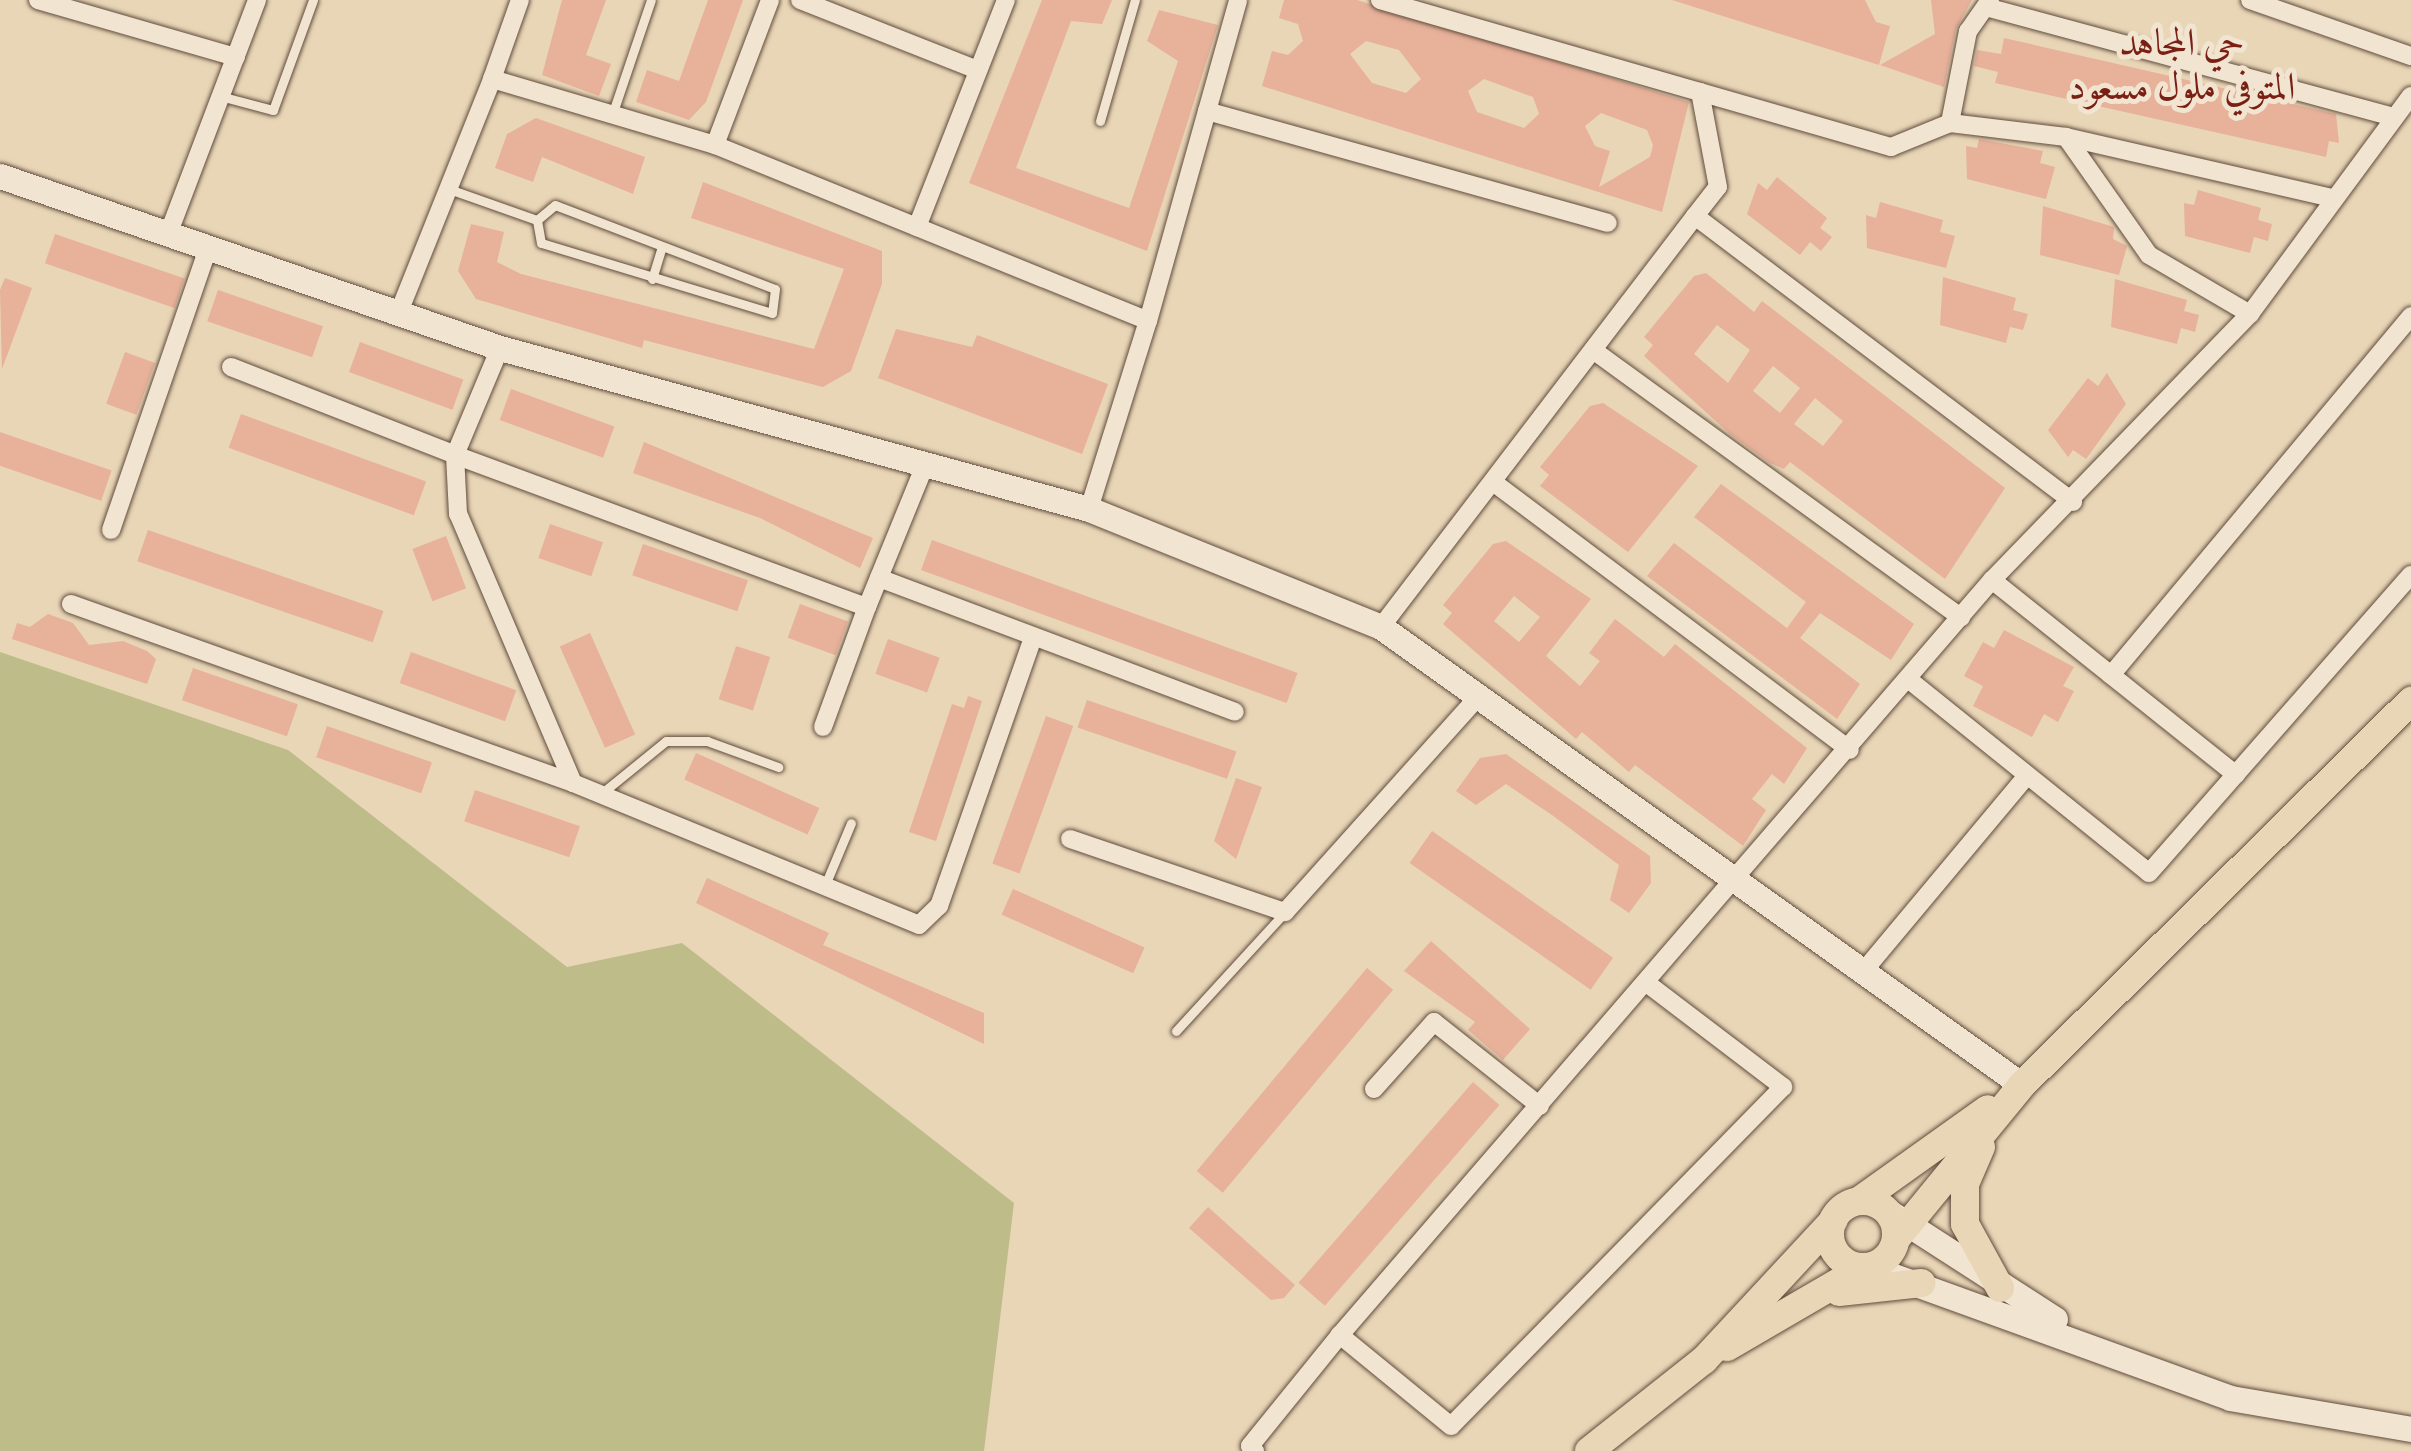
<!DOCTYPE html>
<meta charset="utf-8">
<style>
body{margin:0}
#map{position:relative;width:2411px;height:1451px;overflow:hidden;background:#e9d6b7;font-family:"IM FELL Double Pica",Amiri,serif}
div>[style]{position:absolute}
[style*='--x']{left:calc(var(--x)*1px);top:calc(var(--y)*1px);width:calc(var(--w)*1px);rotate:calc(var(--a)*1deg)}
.green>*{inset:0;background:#bebc89}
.building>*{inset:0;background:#e7b19a;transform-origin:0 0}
.roads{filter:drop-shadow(0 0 2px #604c3d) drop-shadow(0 0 2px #604c3d)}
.lane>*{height:9px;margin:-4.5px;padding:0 4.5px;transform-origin:4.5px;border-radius:4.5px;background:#f1e4d0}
.street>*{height:18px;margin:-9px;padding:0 9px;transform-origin:9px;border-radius:9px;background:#f1e4d0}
.secondary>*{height:25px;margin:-12.5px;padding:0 12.5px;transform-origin:12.5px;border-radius:12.5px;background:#f1e4d0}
.primary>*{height:28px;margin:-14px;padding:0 14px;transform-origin:14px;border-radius:14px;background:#e9d6b7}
.primary>.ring{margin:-14px;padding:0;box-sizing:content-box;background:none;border:28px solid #e9d6b7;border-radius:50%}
span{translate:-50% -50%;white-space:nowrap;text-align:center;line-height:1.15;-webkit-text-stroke:10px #f1e4d0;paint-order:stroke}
.neighbourhood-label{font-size:38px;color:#7a1f14}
</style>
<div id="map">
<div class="green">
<div style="clip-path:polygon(0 652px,288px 750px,567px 967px,682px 943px,1014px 1203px,984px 1451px,0 1451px)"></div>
</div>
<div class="building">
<div style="clip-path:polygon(562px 0,606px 0,586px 55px,611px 64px,599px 96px,542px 75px)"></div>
<div style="clip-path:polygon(708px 0,743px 0,706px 102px,689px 120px,636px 102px,647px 70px,679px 81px)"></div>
<div style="clip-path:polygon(1042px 0,1112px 0,1102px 24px,1071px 21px,1016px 168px,1129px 208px,1178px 61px,1147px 41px,1159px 10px,1218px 25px,1147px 251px,969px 183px)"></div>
<div style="clip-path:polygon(evenodd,1284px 0,1357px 0,1689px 102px,1662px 212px,1262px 86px,1272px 51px,1288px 55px,1303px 41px,1298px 24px,1279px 18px,1284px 0,1366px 41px,1399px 50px,1421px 79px,1406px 93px,1372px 83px,1350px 54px,1366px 41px,1284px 0,1484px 79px,1533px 97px,1539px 114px,1524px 128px,1477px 112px,1468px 91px,1484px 79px,1284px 0,1601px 113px,1647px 130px,1653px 145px,1650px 157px,1599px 187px,1610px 151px,1595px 146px,1585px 126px,1601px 113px)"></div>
<div style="clip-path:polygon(1672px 0,1865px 0,1876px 22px,1890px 26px,1879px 65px)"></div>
<div style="clip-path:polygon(1931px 0,1972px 0,1956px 29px,1944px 87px,1880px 65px,1935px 34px)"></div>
<div style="clip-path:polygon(2004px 38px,2336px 114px,2339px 143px,2329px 141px,2326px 157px,1995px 83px,1998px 72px,1974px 66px,1977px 50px,2001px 54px)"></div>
<div style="clip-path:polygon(536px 118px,645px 157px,633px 194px,542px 157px,533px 182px,495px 168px,507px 134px)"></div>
<div style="clip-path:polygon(1979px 139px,2043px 151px,2040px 163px,2055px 167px,2046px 199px,1967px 179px,1966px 146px,1977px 148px)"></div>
<div style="clip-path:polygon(1777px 177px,1827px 218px,1820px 228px,1832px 237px,1821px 251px,1810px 242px,1800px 255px,1747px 214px,1758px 183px,1767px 190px)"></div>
<div style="clip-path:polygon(703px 182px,882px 251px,882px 284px,851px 371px,823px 387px,644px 340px,642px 348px,476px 299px,458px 271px,471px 224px,504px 232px,497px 262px,521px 274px,814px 349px,844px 269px,691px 218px)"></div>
<div style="clip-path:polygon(2198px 190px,2261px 208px,2258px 220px,2272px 224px,2268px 241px,2254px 237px,2250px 253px,2185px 236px,2184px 203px,2194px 205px)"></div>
<div style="clip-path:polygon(1880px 202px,1943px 220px,1940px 232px,1955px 236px,1946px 268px,1867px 248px,1866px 215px,1876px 218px)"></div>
<div style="clip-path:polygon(2043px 206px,2114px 227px,2113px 239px,2127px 246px,2119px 275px,2040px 255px)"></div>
<div style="left:55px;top:234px;width:137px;height:31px;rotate:19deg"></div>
<div style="clip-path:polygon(evenodd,1706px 273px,1754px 312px,1762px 301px,2005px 488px,1945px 579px,1790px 462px,1784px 469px,1770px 463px,1730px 434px,1644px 356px,1653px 345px,1644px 337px,1694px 276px,1706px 273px,1717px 325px,1750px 350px,1728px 383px,1694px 354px,1717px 325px,1706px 273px,1773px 366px,1800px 388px,1780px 413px,1753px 391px,1773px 366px,1706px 273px,1815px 398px,1843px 421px,1823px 446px,1794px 424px,1815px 398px)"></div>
<div style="clip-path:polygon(1943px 277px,2016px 298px,2013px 310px,2028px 314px,2023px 330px,2010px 327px,2006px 343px,1940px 325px)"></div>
<div style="clip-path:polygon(5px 278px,32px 288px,2px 369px,0 290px)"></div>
<div style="clip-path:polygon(2115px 279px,2187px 300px,2184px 311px,2199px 315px,2195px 332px,2181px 328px,2177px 344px,2111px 327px)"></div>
<div style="left:218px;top:290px;width:111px;height:33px;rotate:19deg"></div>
<div style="clip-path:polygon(896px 329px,972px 347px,977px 335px,1108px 384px,1082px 454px,878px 378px)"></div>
<div style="left:360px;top:342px;width:110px;height:32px;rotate:20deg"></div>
<div style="left:125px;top:352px;width:32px;height:55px;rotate:20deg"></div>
<div style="clip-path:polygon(2107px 373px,2126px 404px,2086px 459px,2073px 450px,2068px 457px,2048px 430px,2088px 378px,2098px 386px)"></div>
<div style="left:511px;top:389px;width:110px;height:33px;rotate:20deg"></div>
<div style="clip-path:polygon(1603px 403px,1698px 466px,1628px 552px,1540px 486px,1549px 475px,1540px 467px,1590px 406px)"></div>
<div style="left:241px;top:414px;width:197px;height:36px;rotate:20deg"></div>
<div style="left:0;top:432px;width:118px;height:32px;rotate:19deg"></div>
<div style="clip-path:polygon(644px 442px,873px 538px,860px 568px,760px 518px,633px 473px)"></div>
<div style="clip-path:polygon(1721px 484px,1914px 624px,1891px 660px,1820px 613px,1800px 638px,1860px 684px,1837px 719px,1647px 576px,1674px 543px,1787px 628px,1806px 602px,1694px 517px)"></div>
<div style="left:550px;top:524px;width:56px;height:36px;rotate:19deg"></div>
<div style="left:148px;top:530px;width:249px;height:33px;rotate:19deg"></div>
<div style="left:446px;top:536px;width:56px;height:36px;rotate:69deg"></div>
<div style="left:932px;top:540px;width:389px;height:32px;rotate:20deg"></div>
<div style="clip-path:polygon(evenodd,1506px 541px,1591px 599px,1546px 656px,1580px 686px,1600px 661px,1589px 653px,1615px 619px,1664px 657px,1675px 644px,1807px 748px,1784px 784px,1772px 774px,1752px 799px,1766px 810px,1743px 846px,1635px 765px,1629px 772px,1582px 732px,1576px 739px,1443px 624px,1452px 613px,1443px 605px,1493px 544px,1506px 541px,1514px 596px,1540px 617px,1519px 642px,1494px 621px,1514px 596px)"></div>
<div style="left:643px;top:544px;width:111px;height:33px;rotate:19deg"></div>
<div style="left:800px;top:604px;width:51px;height:36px;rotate:20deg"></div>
<div style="clip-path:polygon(48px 614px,73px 623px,89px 645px,123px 641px,147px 651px,156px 659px,147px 684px,12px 639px,17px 623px,30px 627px)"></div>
<div style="clip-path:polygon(2004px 630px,2074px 667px,2063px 686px,2074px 691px,2058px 722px,2044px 714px,2032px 737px,1973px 706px,1983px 686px,1964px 676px,1983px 642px,1994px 648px)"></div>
<div style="left:590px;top:633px;width:111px;height:33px;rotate:66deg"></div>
<div style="left:888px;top:639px;width:55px;height:37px;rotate:20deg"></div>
<div style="left:736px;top:646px;width:36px;height:56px;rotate:18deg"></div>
<div style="left:411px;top:652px;width:112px;height:33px;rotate:20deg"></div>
<div style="left:193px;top:668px;width:111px;height:34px;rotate:19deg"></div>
<div style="clip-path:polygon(968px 696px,982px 701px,936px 841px,909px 832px,952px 704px,964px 708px)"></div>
<div style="left:1087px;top:700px;width:158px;height:29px;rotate:19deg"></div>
<div style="left:1046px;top:716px;width:29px;height:157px;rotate:20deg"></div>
<div style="left:327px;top:726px;width:111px;height:33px;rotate:19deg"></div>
<div style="left:696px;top:753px;width:135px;height:29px;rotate:24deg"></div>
<div style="clip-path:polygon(1506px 754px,1650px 856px,1651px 883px,1629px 913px,1610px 900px,1619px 865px,1552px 815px,1506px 784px,1476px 805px,1456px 791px,1480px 758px)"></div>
<div style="clip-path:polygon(1236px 778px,1262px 787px,1236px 859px,1214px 841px)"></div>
<div style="left:475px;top:790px;width:111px;height:33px;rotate:19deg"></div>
<div style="left:1432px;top:831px;width:221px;height:39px;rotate:35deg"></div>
<div style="clip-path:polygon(707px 878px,829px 933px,823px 945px,984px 1013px,984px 1044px,696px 903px)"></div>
<div style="left:1013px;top:889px;width:144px;height:28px;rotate:24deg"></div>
<div style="clip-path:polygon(1431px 941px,1530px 1029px,1503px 1060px,1468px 1030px,1475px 1022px,1404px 971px)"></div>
<div style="left:1367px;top:968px;width:34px;height:265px;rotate:40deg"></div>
<div style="left:1473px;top:1082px;width:35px;height:266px;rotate:41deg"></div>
<div style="clip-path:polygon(1208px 1207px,1295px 1285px,1284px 1298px,1271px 1300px,1189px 1228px)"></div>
</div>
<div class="roads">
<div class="lane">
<div style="--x:220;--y:96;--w:55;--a:14.8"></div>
<div style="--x:273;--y:110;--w:117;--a:-70"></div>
<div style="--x:612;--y:115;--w:121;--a:-71.3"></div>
<div style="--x:1100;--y:121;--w:126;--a:-73.9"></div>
<div style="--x:449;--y:189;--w:93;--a:19.4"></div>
<div style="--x:555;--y:205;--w:235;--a:20.9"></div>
<div style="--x:775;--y:289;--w:24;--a:97"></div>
<div style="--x:772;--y:313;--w:241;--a:-163.1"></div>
<div style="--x:541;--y:243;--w:23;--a:-100"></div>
<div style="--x:537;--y:220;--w:23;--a:-40"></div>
<div style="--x:652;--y:279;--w:34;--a:-73"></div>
<div style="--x:602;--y:793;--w:82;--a:-39.1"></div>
<div style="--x:666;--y:741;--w:41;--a:0"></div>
<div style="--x:707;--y:741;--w:76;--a:20.1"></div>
<div style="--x:825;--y:885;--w:67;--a:-67.2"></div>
<div style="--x:1176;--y:1031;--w:161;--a:-47.5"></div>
</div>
<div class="street">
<div style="--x:38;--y:0;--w:206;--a:16.1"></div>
<div style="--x:800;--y:0;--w:191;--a:21.5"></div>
<div style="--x:1380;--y:0;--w:532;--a:16.05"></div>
<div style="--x:1891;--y:147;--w:64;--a:-22.1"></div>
<div style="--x:1990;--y:0;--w:38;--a:125"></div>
<div style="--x:1968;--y:31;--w:94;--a:101.1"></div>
<div style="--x:1950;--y:123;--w:117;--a:6.9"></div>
<div style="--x:2066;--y:137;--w:274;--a:12.9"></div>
<div style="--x:2250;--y:0;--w:170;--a:19.2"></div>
<div style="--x:1986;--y:7;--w:423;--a:15.1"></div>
<div style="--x:492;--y:79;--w:84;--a:-70.5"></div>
<div style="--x:1207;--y:111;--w:416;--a:15.6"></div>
<div style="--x:2066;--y:137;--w:144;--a:54.9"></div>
<div style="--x:2149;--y:255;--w:117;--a:30.3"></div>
<div style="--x:715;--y:145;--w:467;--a:22.1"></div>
<div style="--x:1148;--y:321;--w:333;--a:-74.3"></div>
<div style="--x:1695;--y:216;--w:37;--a:-52"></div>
<div style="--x:1718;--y:187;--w:97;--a:-100.7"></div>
<div style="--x:917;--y:227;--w:244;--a:-68.6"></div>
<div style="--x:169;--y:232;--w:248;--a:-69.2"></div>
<div style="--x:399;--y:312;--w:251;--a:-68.2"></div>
<div style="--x:492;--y:79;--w:233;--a:16.5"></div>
<div style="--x:715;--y:145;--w:155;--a:-69.2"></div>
<div style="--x:1593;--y:350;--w:455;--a:36"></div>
<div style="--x:231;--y:367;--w:241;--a:21.4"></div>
<div style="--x:455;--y:455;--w:116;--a:-67.2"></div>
<div style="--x:1493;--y:482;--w:446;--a:36.9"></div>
<div style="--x:1089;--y:509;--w:197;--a:-72.6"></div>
<div style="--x:111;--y:530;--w:301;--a:-71"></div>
<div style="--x:879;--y:578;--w:380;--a:20.6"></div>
<div style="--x:1992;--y:580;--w:312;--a:38.6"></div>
<div style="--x:71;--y:604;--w:533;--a:19.62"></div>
<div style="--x:573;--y:783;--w:293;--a:-113.1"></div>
<div style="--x:458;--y:514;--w:59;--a:-92.9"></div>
<div style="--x:455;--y:455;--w:439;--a:20.3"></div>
<div style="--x:867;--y:607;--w:153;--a:-67.8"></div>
<div style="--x:1381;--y:627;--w:517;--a:-52.62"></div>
<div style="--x:1695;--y:216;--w:474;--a:37.1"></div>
<div style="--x:2111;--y:675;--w:468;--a:-50.1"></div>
<div style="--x:1908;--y:679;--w:309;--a:38.8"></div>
<div style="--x:2149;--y:873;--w:397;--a:-48.7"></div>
<div style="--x:823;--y:727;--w:128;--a:-69.9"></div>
<div style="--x:573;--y:783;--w:374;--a:22.3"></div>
<div style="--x:919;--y:925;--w:28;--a:-44"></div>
<div style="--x:939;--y:906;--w:282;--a:-70.7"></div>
<div style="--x:1070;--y:839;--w:227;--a:18.8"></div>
<div style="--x:1285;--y:912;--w:292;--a:-48.1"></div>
<div style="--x:1867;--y:967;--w:245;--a:-50.1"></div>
<div style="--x:1648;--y:984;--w:170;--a:37.3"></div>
<div style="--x:1783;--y:1087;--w:474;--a:134.4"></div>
<div style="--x:1451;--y:1426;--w:144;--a:-140.7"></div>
<div style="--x:1340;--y:1335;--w:998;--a:-49.19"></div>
<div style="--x:1992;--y:580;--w:371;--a:-45.9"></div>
<div style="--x:2250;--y:314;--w:271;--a:-53.6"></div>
<div style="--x:1374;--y:1089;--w:90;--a:-48.2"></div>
<div style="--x:1434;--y:1022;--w:135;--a:38.4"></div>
<div style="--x:1255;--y:1451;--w:7;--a:-135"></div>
<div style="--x:1250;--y:1446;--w:143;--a:-51"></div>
</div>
<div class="secondary">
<div style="--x:0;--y:176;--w:529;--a:18.98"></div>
<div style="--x:500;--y:348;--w:611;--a:15.29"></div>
<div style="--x:1089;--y:509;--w:315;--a:22"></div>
<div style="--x:1381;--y:627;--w:788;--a:35.55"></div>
<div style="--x:1886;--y:1210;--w:201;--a:32.8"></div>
<div style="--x:1869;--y:1267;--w:384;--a:19.9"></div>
<div style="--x:2230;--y:1398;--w:184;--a:9.7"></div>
</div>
<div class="primary">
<div style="--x:1981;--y:1147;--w:40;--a:113.4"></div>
<div style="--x:1965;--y:1184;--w:40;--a:90"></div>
<div style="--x:1965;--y:1224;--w:73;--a:61.3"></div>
<div style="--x:1859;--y:1201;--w:158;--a:-35.5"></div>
<div class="ring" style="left:1830px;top:1201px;width:38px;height:38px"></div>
<div style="--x:1896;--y:1239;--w:199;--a:-50.7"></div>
<div style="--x:2022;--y:1085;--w:547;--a:-44.63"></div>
<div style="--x:1839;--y:1292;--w:83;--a:-6.2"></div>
<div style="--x:1727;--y:1347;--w:157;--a:-30.2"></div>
<div style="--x:1589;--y:1451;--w:147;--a:-38.4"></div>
<div style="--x:1704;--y:1360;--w:190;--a:-47.1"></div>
</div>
</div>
<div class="neighbourhood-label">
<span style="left:2182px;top:66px">حي المجاهد<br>المتوفي ملول مسعود</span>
</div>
</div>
